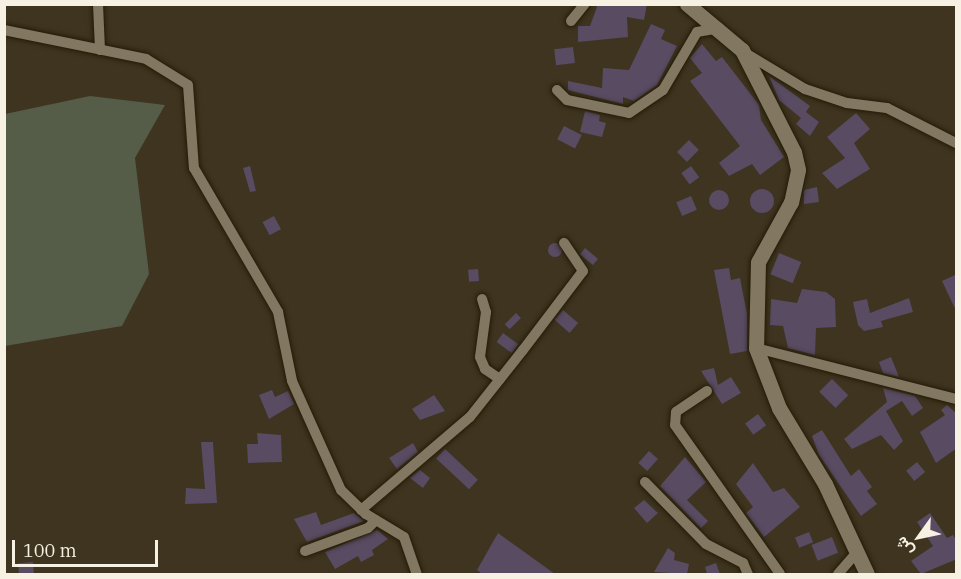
<!DOCTYPE html>
<meta charset="utf-8">
<style>
body{margin:0}
#map{position:relative;width:961px;height:579px;overflow:hidden;background:#3e341f;font-family:"IBM Plex Serif",Vazirmatn,serif}
div>[style]{position:absolute}
[style*='--x']{left:calc(var(--x)*1px);top:calc(var(--y)*1px);width:calc(var(--w)*1px);rotate:calc(var(--a)*1deg)}
.green>*{inset:0;background:#555c48}
.building>*{inset:0;background:#584b62;transform-origin:0 0}
.round{border-radius:50%}
.roads{filter:drop-shadow(0 0 2px #241b07) drop-shadow(0 0 2px #241b07)}
.street>*{height:10px;margin:-5px;padding:0 5px;transform-origin:5px;border-radius:5px;background:#827861}
.secondary>*{height:15px;margin:-7.5px;padding:0 7.5px;transform-origin:7.5px;border-radius:7.5px;background:#827861}
span{translate:-50% -50%;white-space:nowrap;text-align:center;line-height:1.15;-webkit-text-stroke:4.5px #3e341f;paint-order:stroke}
.frame{position:absolute;inset:0;border:6px solid #f7f1e4;pointer-events:none}
.north{position:absolute;left:889px;top:507px;width:60px;height:60px;-webkit-text-stroke:4px #3e341f;paint-order:stroke;rotate:237deg;font-size:16px;font-weight:700;line-height:24px;text-align:center;color:#f7f1e4}
.north::after{content:'';display:block;margin:auto;width:21px;height:27px;background:#f7f1e4;clip-path:polygon(50% 0,100% 100%,50% 72%,0 100%)}
.scale{position:absolute;left:12px;top:540px;width:146px;height:27px;box-sizing:border-box;border:3px solid #f7f1e4;border-top:0;padding-left:8px;font-size:18px;line-height:21px;white-space:nowrap;color:#f7f1e4;-webkit-text-stroke:4px #3e341f;paint-order:stroke}
</style>
<div id="map">
<div class="green">
<div style="clip-path:polygon(90px 96px,165px 105px,135px 158px,149px 274px,122px 326px,5px 346px,5px 114px)"></div>
</div>
<div class="building">
<div style="clip-path:polygon(598px 4px,647px 4px,644px 20px,627px 17px,628px 37px,578px 42px,578px 26px,590px 26px)"></div>
<div style="clip-path:polygon(651px 24px,665px 30px,661px 39px,677px 46px,657px 85px,634px 101px,623px 97px,623px 104px,568px 90px,568px 81px,602px 88px,603px 68px,629px 70px)"></div>
<div style="clip-path:polygon(702px 44px,716px 61px,722px 57px,759px 105px,761px 120px,784px 157px,760px 175px,752px 164px,729px 176px,719px 163px,740px 146px,690px 81px,702px 73px,690px 58px)"></div>
<div style="left:573px;top:47px;width:16px;height:19px;rotate:83deg"></div>
<div style="clip-path:polygon(769px 76px,810px 106px,806px 112px,819px 122px,810px 136px,796px 124px,801px 118px,779px 100px)"></div>
<div style="clip-path:polygon(585px 111px,600px 115px,599px 121px,606px 123px,602px 137px,580px 132px)"></div>
<div style="clip-path:polygon(856px 113px,870px 129px,854px 143px,870px 169px,837px 189px,822px 173px,845px 158px,827px 137px)"></div>
<div style="left:564px;top:126px;width:20px;height:15px;rotate:27deg"></div>
<div style="left:689px;top:140px;width:14px;height:17px;rotate:45deg"></div>
<div style="clip-path:polygon(250px 166px,256px 191px,250px 192px,243px 168px)"></div>
<div style="left:691px;top:166px;width:14px;height:12px;rotate:54deg"></div>
<div style="clip-path:polygon(817px 187px,819px 202px,804px 204px,804px 190px)"></div>
<div class="round" style="left:750px;top:189px;width:24px;height:24px"></div>
<div class="round" style="left:709px;top:190px;width:20px;height:20px"></div>
<div style="left:691px;top:196px;width:15px;height:16px;rotate:67deg"></div>
<div style="left:274px;top:216px;width:15px;height:13px;rotate:62deg"></div>
<div class="round" style="left:548px;top:243px;width:14px;height:14px"></div>
<div style="left:585px;top:248px;width:17px;height:8px;rotate:40deg"></div>
<div style="left:779px;top:253px;width:24px;height:23px;rotate:22deg"></div>
<div style="clip-path:polygon(729px 268px,731px 280px,740px 278px,747px 314px,747px 351px,730px 354px,714px 270px)"></div>
<div style="left:478px;top:269px;width:12px;height:10px;rotate:85deg"></div>
<div style="clip-path:polygon(957px 274px,957px 313px,942px 281px)"></div>
<div style="clip-path:polygon(802px 289px,826px 292px,835px 299px,836px 327px,816px 328px,815px 355px,788px 348px,783px 326px,770px 325px,771px 299px,797px 303px)"></div>
<div style="clip-path:polygon(909px 298px,913px 312px,881px 321px,883px 327px,864px 331px,858px 325px,853px 302px,867px 299px,870px 313px)"></div>
<div style="left:563px;top:310px;width:20px;height:13px;rotate:41deg"></div>
<div style="left:516px;top:313px;width:7px;height:16px;rotate:45deg"></div>
<div style="left:503px;top:333px;width:19px;height:11px;rotate:36deg"></div>
<div style="clip-path:polygon(891px 357px,899px 377px,883px 373px,879px 362px)"></div>
<div style="clip-path:polygon(714px 368px,718px 385px,731px 377px,741px 393px,722px 404px,701px 371px)"></div>
<div style="left:832px;top:379px;width:23px;height:18px;rotate:45deg"></div>
<div style="clip-path:polygon(883px 388px,915px 396px,923px 408px,912px 416px,902px 401px,886px 411px,903px 441px,894px 450px,881px 435px,852px 449px,844px 439px,887px 402px)"></div>
<div style="clip-path:polygon(272px 390px,275px 397px,288px 391px,294px 404px,269px 419px,259px 395px)"></div>
<div style="clip-path:polygon(434px 395px,445px 411px,420px 420px,412px 409px)"></div>
<div style="clip-path:polygon(947px 405px,957px 414px,957px 448px,936px 463px,920px 432px,945px 415px,941px 410px)"></div>
<div style="left:758px;top:414px;width:14px;height:16px;rotate:54deg"></div>
<div style="clip-path:polygon(822px 430px,851px 476px,859px 469px,872px 487px,867px 491px,877px 504px,861px 516px,819px 455px,812px 436px)"></div>
<div style="clip-path:polygon(257px 433px,281px 435px,282px 462px,248px 463px,247px 444px,258px 444px)"></div>
<div style="clip-path:polygon(201px 442px,213px 442px,217px 503px,185px 504px,186px 488px,205px 489px)"></div>
<div style="clip-path:polygon(413px 443px,418px 452px,397px 469px,389px 458px)"></div>
<div style="left:445px;top:449px;width:45px;height:13px;rotate:43deg"></div>
<div style="left:649px;top:451px;width:12px;height:16px;rotate:42deg"></div>
<div style="clip-path:polygon(685px 457px,706px 482px,687px 500px,708px 521px,701px 528px,660px 486px)"></div>
<div style="left:917px;top:462px;width:13px;height:14px;rotate:51deg"></div>
<div style="clip-path:polygon(753px 463px,773px 492px,784px 488px,800px 507px,764px 537px,746px 513px,753px 507px,736px 484px)"></div>
<div style="clip-path:polygon(420px 470px,430px 478px,423px 488px,410px 478px)"></div>
<div style="clip-path:polygon(644px 500px,658px 513px,647px 523px,634px 508px)"></div>
<div style="clip-path:polygon(316px 512px,321px 525px,354px 513px,364px 521px,307px 542px,294px 519px)"></div>
<div style="clip-path:polygon(930px 513px,947px 538px,953px 535px,957px 541px,957px 559px,921px 574px,911px 561px,933px 546px,917px 522px)"></div>
<div style="clip-path:polygon(377px 530px,388px 539px,372px 550px,374px 555px,361px 562px,358px 556px,335px 569px,325px 552px)"></div>
<div style="left:809px;top:532px;width:11px;height:15px;rotate:68deg"></div>
<div style="clip-path:polygon(498px 533px,555px 574px,482px 574px,477px 570px)"></div>
<div style="left:832px;top:537px;width:17px;height:22px;rotate:69deg"></div>
<div style="clip-path:polygon(668px 548px,675px 553px,674px 560px,689px 564px,687px 574px,654px 572px)"></div>
<div style="left:33px;top:562px;width:12px;height:15px;rotate:85deg"></div>
<div style="clip-path:polygon(716px 563px,720px 574px,707px 574px,705px 567px)"></div>
</div>
<div class="roads">
<div class="street">
<div style="--x:98;--y:4;--w:46;--a:87.5"></div>
<div style="--x:571;--y:21;--w:22;--a:-51"></div>
<div style="--x:4;--y:30;--w:145;--a:11.5"></div>
<div style="--x:146;--y:59;--w:49;--a:31.8"></div>
<div style="--x:188;--y:85;--w:83;--a:85.9"></div>
<div style="--x:194;--y:168;--w:167;--a:59.7"></div>
<div style="--x:278;--y:312;--w:70;--a:78.5"></div>
<div style="--x:292;--y:381;--w:120;--a:65.8"></div>
<div style="--x:341;--y:490;--w:35;--a:44"></div>
<div style="--x:366;--y:514;--w:44;--a:31.2"></div>
<div style="--x:404;--y:537;--w:39;--a:71"></div>
<div style="--x:742;--y:51;--w:74;--a:31.1"></div>
<div style="--x:805;--y:89;--w:44;--a:18.4"></div>
<div style="--x:847;--y:103;--w:40;--a:7.1"></div>
<div style="--x:887;--y:108;--w:77;--a:26.9"></div>
<div style="--x:557;--y:90;--w:14;--a:45"></div>
<div style="--x:567;--y:100;--w:63;--a:11.8"></div>
<div style="--x:629;--y:113;--w:41;--a:-34.1"></div>
<div style="--x:663;--y:90;--w:67;--a:-59.6"></div>
<div style="--x:697;--y:32;--w:23;--a:-10"></div>
<div style="--x:482;--y:299;--w:14;--a:73"></div>
<div style="--x:486;--y:312;--w:45;--a:97.6"></div>
<div style="--x:480;--y:357;--w:13;--a:67"></div>
<div style="--x:485;--y:369;--w:18;--a:34"></div>
<div style="--x:756;--y:348;--w:206;--a:14.3"></div>
<div style="--x:707;--y:391;--w:37;--a:146"></div>
<div style="--x:676;--y:412;--w:13;--a:94"></div>
<div style="--x:675;--y:425;--w:182;--a:54.8"></div>
<div style="--x:645;--y:482;--w:87;--a:45.5"></div>
<div style="--x:706;--y:544;--w:42;--a:27.2"></div>
<div style="--x:743;--y:563;--w:12;--a:66"></div>
<div style="--x:361;--y:510;--w:143;--a:-40.5"></div>
<div style="--x:470;--y:417;--w:85;--a:-51.7"></div>
<div style="--x:523;--y:350;--w:99;--a:-52.8"></div>
<div style="--x:583;--y:271;--w:34;--a:-124"></div>
<div style="--x:305;--y:551;--w:67;--a:-20.1"></div>
<div style="--x:368;--y:528;--w:11;--a:-45"></div>
<div style="--x:838;--y:574;--w:30;--a:-49"></div>
</div>
<div class="secondary">
<div style="--x:687;--y:4;--w:72;--a:39.9"></div>
<div style="--x:742;--y:50;--w:114;--a:63"></div>
<div style="--x:794;--y:152;--w:18;--a:77"></div>
<div style="--x:798;--y:170;--w:33;--a:102"></div>
<div style="--x:791;--y:202;--w:68;--a:118.8"></div>
<div style="--x:758;--y:262;--w:86;--a:91.3"></div>
<div style="--x:756;--y:348;--w:64;--a:69"></div>
<div style="--x:779;--y:408;--w:89;--a:58.8"></div>
<div style="--x:825;--y:484;--w:99;--a:65"></div>
</div>
</div>
<div class="frame"></div>
<div class="north">ش</div>
<div class="scale">100 m</div>
</div>
